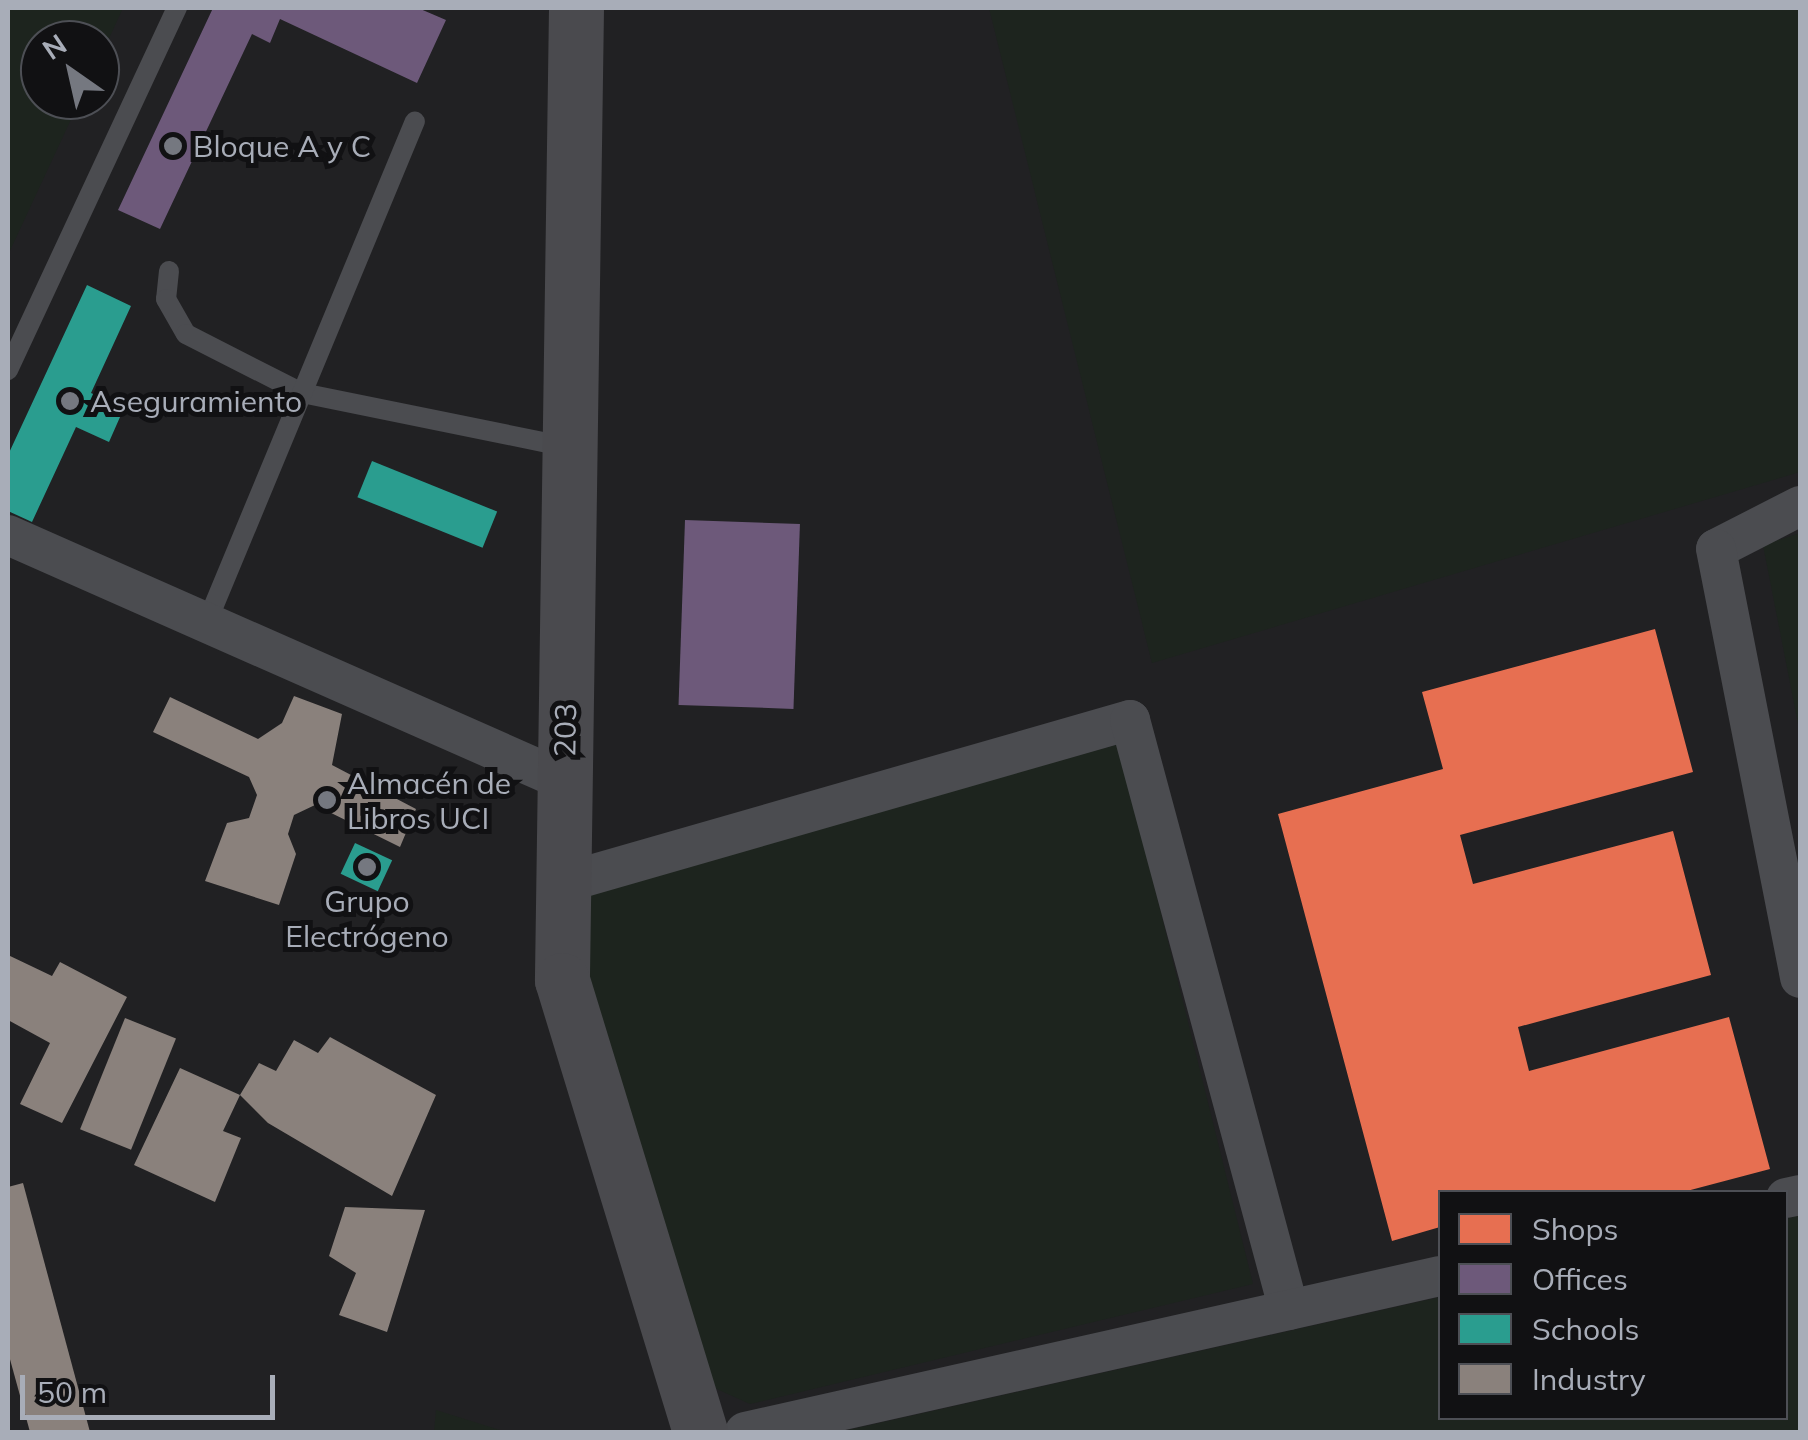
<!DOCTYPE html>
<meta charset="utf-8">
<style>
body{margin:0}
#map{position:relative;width:1808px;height:1440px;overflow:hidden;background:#171717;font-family:Mulish,sans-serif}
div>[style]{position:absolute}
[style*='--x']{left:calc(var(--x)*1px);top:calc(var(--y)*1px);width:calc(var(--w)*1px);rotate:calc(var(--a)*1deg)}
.built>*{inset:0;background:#212123}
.green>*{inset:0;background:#1d241e}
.shops>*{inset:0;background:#e76f51}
.offices>*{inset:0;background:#6d597a;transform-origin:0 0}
.schools>*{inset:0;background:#2a9d8f;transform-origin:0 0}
.industry>*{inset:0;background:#8a817c;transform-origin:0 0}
.lane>*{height:20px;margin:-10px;padding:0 10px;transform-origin:10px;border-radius:10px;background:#4b4c50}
.street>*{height:40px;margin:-20px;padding:0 20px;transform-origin:20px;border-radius:20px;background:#4b4c50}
.secondary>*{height:55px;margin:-27.5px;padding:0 27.5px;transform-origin:27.5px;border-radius:27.5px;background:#4a4a4e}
.dots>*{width:28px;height:28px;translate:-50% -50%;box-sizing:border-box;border:5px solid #111113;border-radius:50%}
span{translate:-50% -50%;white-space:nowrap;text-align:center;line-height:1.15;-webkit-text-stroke:10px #111113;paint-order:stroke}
.poi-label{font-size:30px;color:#a8adb8}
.left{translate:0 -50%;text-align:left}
.street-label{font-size:30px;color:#a8adb8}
.frame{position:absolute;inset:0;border:10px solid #a8adb8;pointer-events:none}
.legend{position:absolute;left:1438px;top:1190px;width:350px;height:230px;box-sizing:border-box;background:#111113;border:2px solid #4d4f55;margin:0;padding:12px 18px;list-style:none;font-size:30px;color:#a8adb8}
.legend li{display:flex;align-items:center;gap:20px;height:50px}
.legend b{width:50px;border:2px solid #4d4f55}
.north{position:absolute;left:20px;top:20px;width:100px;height:100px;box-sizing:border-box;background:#111113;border:2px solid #4d4f55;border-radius:50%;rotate:326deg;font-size:28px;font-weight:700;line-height:40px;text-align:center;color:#a8adb8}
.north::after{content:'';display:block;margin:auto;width:35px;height:45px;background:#757880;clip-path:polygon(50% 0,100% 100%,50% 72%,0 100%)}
.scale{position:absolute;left:20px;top:1375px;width:255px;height:45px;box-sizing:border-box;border:5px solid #a8adb8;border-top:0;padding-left:12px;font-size:30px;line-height:35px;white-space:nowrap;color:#a8adb8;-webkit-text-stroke:8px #111113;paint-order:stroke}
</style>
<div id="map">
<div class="built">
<div style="clip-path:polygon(evenodd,8px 8px,1800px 8px,1800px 1432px,8px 1432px,8px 8px,40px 40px,100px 40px,100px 100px,40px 100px,40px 40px,8px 8px,1440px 1192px,1786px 1192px,1786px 1418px,1440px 1418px,1440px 1192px)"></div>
</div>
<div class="green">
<div style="clip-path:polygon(8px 8px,123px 8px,100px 58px,100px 40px,40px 40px,40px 100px,80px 100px,8px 255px)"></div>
<div style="clip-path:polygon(989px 8px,1800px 8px,1800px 472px,1152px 663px)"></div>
<div style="clip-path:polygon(1800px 533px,1800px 734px,1763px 545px)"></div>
<div style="clip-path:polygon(1119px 744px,1253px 1284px,750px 1404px,708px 1385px,585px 995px,587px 893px)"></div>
<div style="clip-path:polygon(1800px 1215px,1800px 1432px,839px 1432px,1440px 1297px,1440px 1418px,1786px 1418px,1786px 1219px)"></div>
<div style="clip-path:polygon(436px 1410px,506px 1432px,434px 1432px)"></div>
</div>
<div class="shops">
<div style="clip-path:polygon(1655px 629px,1693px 772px,1460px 835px,1473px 884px,1673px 831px,1711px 975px,1518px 1027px,1529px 1071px,1729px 1017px,1770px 1169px,1683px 1192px,1440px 1192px,1440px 1227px,1392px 1241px,1278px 814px,1443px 769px,1422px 692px)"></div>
</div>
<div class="offices">
<div style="clip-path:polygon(213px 8px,418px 8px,446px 20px,417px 83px,280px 19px,270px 43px,252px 34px,160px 229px,118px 210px)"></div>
<div style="left:685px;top:520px;width:115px;height:185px;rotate:2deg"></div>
</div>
<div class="schools">
<div style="clip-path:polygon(87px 285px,131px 306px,91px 393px,124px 408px,109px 442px,76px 427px,32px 522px,8px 511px,8px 455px)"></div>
<div style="left:372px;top:461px;width:135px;height:39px;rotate:22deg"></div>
<div style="left:355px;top:843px;width:41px;height:34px;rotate:25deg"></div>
</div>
<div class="industry">
<div style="clip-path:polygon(294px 696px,342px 714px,332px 765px,416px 809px,400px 847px,315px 805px,294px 815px,288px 834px,296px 854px,279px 905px,205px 881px,227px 823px,249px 818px,257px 795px,249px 777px,153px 732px,170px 697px,258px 739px,282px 723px)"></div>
<div style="clip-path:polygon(8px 955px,52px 976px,60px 962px,127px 997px,62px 1123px,20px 1104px,50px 1043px,8px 1020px)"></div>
<div style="left:125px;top:1018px;width:55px;height:120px;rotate:22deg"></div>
<div style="clip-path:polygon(330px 1037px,436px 1095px,392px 1196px,268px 1123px,240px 1095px,259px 1063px,276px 1071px,294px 1040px,318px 1053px)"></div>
<div style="clip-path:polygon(180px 1068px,240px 1095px,223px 1131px,241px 1138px,215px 1202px,134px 1165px)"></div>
<div style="clip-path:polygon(23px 1183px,90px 1432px,30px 1432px,8px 1352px,8px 1187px)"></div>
<div style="clip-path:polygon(345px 1207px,425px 1210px,387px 1332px,339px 1315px,356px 1273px,329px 1256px)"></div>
</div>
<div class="lane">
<div style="--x:169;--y:271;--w:28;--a:96"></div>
<div style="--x:166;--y:299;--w:40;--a:60.3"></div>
<div style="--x:186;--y:334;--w:130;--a:27"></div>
<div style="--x:302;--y:393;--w:270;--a:11.5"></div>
<div style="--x:8;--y:370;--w:400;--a:-65"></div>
<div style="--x:207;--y:622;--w:542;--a:-67.45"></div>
</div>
<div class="street">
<div style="--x:1800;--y:506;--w:94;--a:152.9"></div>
<div style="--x:1716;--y:549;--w:437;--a:78.9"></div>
<div style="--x:8;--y:535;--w:609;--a:23.83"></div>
<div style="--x:563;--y:883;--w:590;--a:-16.04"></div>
<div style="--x:1130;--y:720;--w:611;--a:74.92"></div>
<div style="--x:1786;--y:1198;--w:14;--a:-12"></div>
<div style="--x:745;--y:1432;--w:712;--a:-12.65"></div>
</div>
<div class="secondary">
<div style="--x:576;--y:8;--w:972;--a:90.83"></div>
<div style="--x:562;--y:980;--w:473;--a:73"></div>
</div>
<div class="dots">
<div style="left:173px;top:146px;background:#757880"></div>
<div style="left:70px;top:401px;background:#757880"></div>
<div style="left:327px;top:800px;background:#757880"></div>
<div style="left:367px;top:867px;background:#757880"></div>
</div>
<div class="poi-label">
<span class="left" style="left:193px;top:146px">Bloque A y C</span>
<span class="left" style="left:90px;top:401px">Aseguramiento</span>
<span class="left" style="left:347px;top:800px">Almacén de<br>Libros UCI</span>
<span style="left:367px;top:918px">Grupo<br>Electrógeno</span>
</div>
<div class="street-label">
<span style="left:565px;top:730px;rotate:-89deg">203</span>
</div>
<div class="frame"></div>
<ul class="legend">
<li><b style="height:28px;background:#e76f51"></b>Shops</li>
<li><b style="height:28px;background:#6d597a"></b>Offices</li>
<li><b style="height:28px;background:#2a9d8f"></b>Schools</li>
<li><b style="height:28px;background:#8a817c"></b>Industry</li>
</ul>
<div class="north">N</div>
<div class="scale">50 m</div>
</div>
